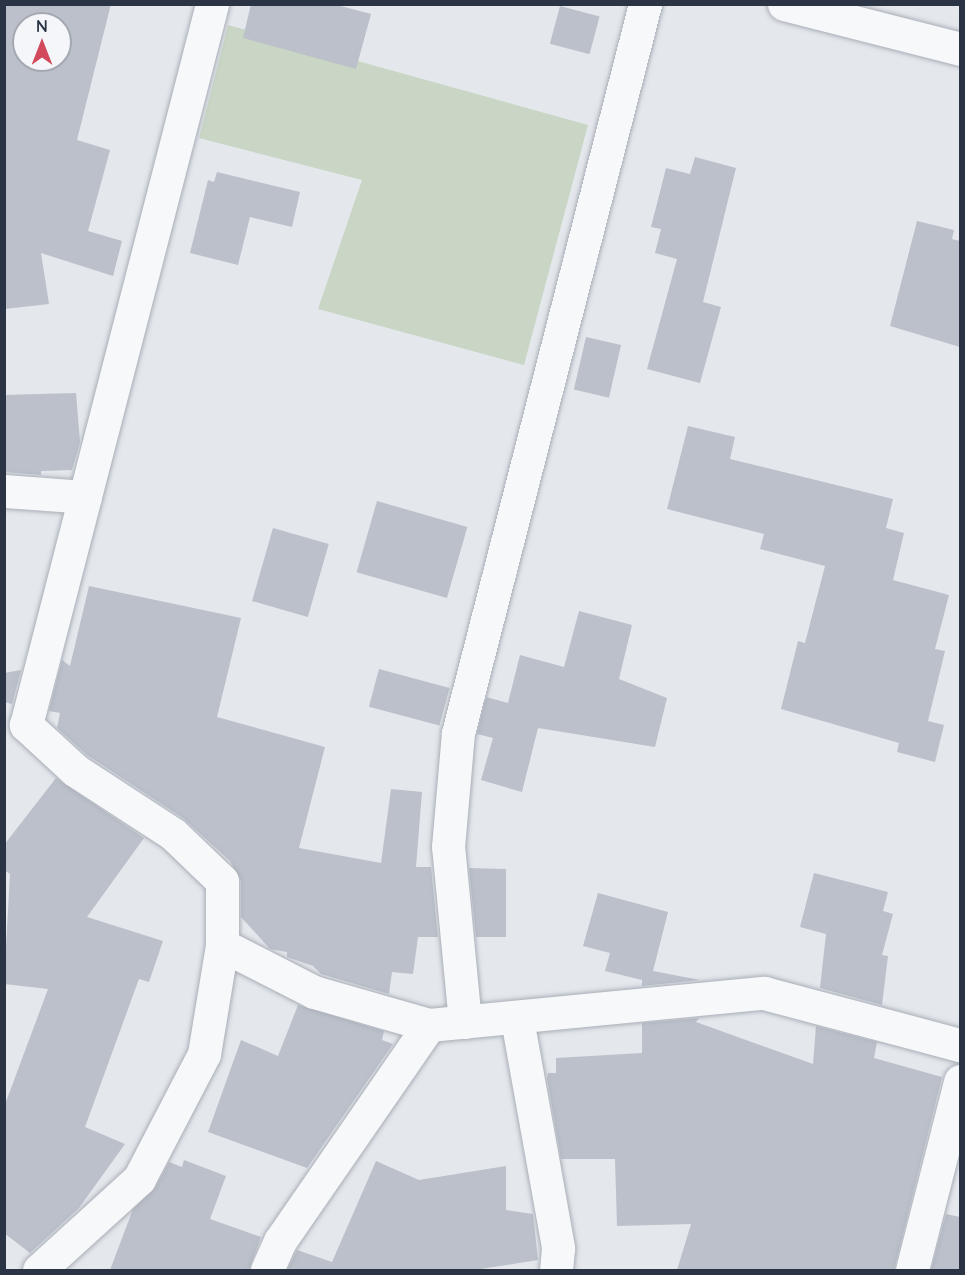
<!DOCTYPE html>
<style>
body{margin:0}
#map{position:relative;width:965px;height:1275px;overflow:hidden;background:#e4e7ec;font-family:Quicksand,sans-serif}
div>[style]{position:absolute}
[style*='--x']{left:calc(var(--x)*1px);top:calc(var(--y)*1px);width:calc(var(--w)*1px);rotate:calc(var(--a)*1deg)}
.green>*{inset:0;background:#c9d6c5}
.building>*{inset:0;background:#bbc0ca;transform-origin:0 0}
.roads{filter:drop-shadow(0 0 2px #a9aeb7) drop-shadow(0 0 2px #a9aeb7)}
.minor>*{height:33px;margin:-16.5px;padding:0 16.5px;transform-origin:16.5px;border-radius:16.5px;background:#f7f8fa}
span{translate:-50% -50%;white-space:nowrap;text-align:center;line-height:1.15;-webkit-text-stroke:4.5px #f4f6f9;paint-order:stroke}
.frame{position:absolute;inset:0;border:6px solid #2b3445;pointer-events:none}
.north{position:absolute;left:12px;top:12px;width:60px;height:60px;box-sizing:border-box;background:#f4f6f9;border:2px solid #a4a8b1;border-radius:50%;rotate:0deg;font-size:16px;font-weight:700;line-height:24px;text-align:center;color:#2b3445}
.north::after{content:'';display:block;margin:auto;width:21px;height:27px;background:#d1495b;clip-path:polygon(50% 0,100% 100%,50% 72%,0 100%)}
</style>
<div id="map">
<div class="green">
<div style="clip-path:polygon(228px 25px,588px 125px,524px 365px,318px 309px,362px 180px,199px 138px)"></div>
</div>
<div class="building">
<div style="clip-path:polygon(evenodd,4px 4px,111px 4px,77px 140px,110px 150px,88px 231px,122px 241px,113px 276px,41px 253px,49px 304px,4px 309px,4px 4px,24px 24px,60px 24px,60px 60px,24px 60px,24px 24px)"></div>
<div style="clip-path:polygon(251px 4px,333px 4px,371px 14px,356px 69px,243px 38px)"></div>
<div style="left:560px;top:6px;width:41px;height:39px;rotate:15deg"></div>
<div style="clip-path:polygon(695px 157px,736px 168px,703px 302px,721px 307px,700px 383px,647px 369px,677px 259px,655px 253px,661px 229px,651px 227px,666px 168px,690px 174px)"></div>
<div style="clip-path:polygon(217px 172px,300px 192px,292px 227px,250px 217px,238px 265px,190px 253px,208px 180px,214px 182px)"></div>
<div style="clip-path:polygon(917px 221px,954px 230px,952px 239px,960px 241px,960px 347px,890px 326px)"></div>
<div style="left:586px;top:337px;width:36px;height:54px;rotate:13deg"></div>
<div style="clip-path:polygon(76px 393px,80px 442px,72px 470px,41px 471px,41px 475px,4px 472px,4px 395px)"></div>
<div style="clip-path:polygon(688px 426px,735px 437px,730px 459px,893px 499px,886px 528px,904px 533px,893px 580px,949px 595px,935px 649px,945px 651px,928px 721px,944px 725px,935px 762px,897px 752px,899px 743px,781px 709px,798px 641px,805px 643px,825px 566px,760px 549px,764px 534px,667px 509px)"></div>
<div style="left:377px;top:501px;width:94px;height:74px;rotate:16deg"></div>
<div style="left:273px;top:528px;width:58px;height:76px;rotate:16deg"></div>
<div style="clip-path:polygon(89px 586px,241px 618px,217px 717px,325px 747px,299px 848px,381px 863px,391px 789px,422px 792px,416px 867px,431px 867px,438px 937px,418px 937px,413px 974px,392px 972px,389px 994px,321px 974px,313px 966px,287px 957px,287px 952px,270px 949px,241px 917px,241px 881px,230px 861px,183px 818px,87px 755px,57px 728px,60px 713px,49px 711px,62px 660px,70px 666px)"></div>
<div style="clip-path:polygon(579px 611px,632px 625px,619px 679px,667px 698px,655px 747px,538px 728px,522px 792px,481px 780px,493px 738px,477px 734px,486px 697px,508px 703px,520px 655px,564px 667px)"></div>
<div style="left:379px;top:669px;width:73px;height:39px;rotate:15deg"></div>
<div style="clip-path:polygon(21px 670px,12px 704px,4px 702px,4px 673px)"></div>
<div style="clip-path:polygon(56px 778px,144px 838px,87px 917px,163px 941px,149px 982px,139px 979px,85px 1127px,125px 1144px,79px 1208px,30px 1253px,4px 1233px,4px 1107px,48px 989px,4px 984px,10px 874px,4px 870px,4px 845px)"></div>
<div style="clip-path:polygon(469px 868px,506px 869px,506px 937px,476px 937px)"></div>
<div style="clip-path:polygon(814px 873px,888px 892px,883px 911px,893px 914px,882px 955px,888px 956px,882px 1005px,820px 988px,826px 934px,800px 927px)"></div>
<div style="clip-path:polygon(598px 893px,668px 912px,653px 971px,700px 980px,642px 986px,642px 980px,605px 971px,610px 953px,583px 946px)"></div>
<div style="clip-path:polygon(298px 1005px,384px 1031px,382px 1040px,393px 1044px,307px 1168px,208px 1132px,241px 1040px,278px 1056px)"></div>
<div style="clip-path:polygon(699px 1018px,696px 1022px,813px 1064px,816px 1026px,877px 1042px,874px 1058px,942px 1077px,894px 1270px,677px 1270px,691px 1224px,617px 1226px,615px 1159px,561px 1159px,547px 1078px,548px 1073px,556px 1073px,556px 1058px,642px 1053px,642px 1023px)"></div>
<div style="clip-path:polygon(184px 1160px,226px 1176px,210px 1219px,261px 1237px,249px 1270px,110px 1270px,133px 1209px,155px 1188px,169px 1162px,182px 1167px)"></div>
<div style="clip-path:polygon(376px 1161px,419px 1180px,506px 1166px,506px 1210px,533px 1214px,538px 1260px,474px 1270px,287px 1270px,297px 1250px,332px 1262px)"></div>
<div style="clip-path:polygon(946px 1214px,960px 1217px,960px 1270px,931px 1270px)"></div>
</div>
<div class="roads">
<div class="minor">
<div style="--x:784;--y:4;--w:182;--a:14.3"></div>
<div style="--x:4;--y:491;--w:81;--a:4.2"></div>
<div style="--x:222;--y:945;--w:103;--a:27.1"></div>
<div style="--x:314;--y:992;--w:120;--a:16"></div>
<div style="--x:429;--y:1025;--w:337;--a:-5.5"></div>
<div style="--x:764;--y:993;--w:203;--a:14.9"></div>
<div style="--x:517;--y:1019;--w:233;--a:79.8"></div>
<div style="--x:558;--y:1248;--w:22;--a:95"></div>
<div style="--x:465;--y:1022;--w:176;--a:-95.5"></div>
<div style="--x:448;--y:847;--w:114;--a:-85"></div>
<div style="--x:458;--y:733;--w:753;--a:-75.61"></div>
<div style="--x:39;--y:1270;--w:135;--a:-42.3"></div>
<div style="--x:139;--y:1179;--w:141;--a:-62.5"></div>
<div style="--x:204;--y:1054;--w:110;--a:-80.6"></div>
<div style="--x:222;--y:945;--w:64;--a:-90"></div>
<div style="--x:222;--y:881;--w:68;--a:-136.2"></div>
<div style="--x:173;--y:834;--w:117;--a:-146.9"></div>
<div style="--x:75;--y:770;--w:67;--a:-137.4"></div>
<div style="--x:26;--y:725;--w:745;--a:-75.53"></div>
<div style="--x:267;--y:1270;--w:32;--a:-66"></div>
<div style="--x:280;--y:1241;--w:262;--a:-55.4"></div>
<div style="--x:912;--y:1270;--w:195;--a:-75.7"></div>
</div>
</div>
<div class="frame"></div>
<div class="north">N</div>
</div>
